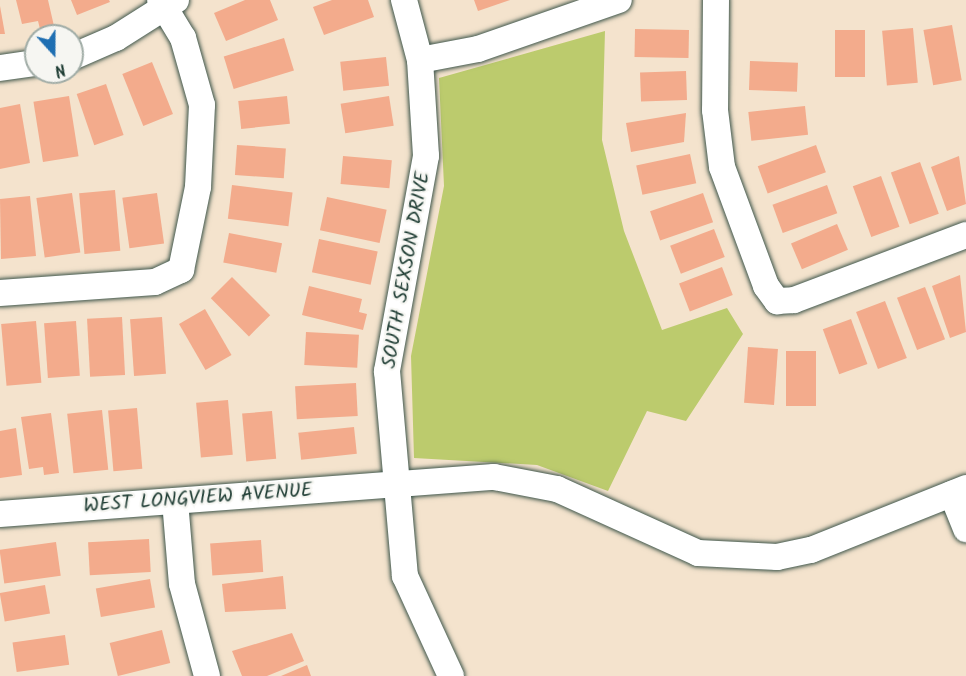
<!DOCTYPE html>
<style>
body{margin:0}
#map{position:relative;width:966px;height:676px;overflow:hidden;background:#f4e3cd;font-family:Kalam,sans-serif}
div>[style]{position:absolute}
[style*='--x']{left:calc(var(--x)*1px);top:calc(var(--y)*1px);width:calc(var(--w)*1px);rotate:calc(var(--a)*1deg)}
.green>*{inset:0;background:#bccb6d}
.building>*{inset:0;background:#f3ab8c;transform-origin:0 0}
.roads{filter:drop-shadow(0 0 2px #3f564b) drop-shadow(0 0 2px #3f564b)}
.minor>*{height:26px;margin:-13px;padding:0 13px;transform-origin:13px;border-radius:13px;background:#fff}
span{translate:-50% -50%;white-space:nowrap;text-align:center;line-height:1.15;-webkit-text-stroke:4.5px #f6f6f2;paint-order:stroke}
.street-label{font-size:20px;color:#1f3d34}
.north{position:absolute;left:24px;top:24px;width:60px;height:60px;box-sizing:border-box;background:#f6f6f2;border:2px solid #a0aca6;border-radius:50%;rotate:159deg;font-size:16px;font-weight:700;line-height:24px;text-align:center;color:#1f3d34}
.north::after{content:'';display:block;margin:auto;width:21px;height:27px;background:#1f6fb2;clip-path:polygon(50% 0,100% 100%,50% 72%,0 100%)}
</style>
<div id="map">
<div class="green">
<div style="clip-path:polygon(605px 31px,602px 140px,624px 231px,662px 330px,727px 308px,743px 334px,686px 421px,647px 411px,608px 491px,537px 465px,414px 458px,411px 356px,444px 186px,439px 78px)"></div>
</div>
<div class="building">
<div style="clip-path:polygon(16px 0,48px 0,54px 26px,40px 29px,38px 21px,22px 24px)"></div>
<div style="clip-path:polygon(71px 0,109px 0,110px 2px,77px 15px)"></div>
<div style="clip-path:polygon(245px 0,270px 0,278px 20px,226px 41px,214px 13px)"></div>
<div style="clip-path:polygon(332px 0,368px 0,374px 17px,324px 35px,313px 7px)"></div>
<div style="clip-path:polygon(474px 0,510px 0,478px 11px)"></div>
<div style="clip-path:polygon(0 6px,5px 34px,0 34px)"></div>
<div style="left:952px;top:25px;width:56px;height:29px;rotate:80deg"></div>
<div style="left:913px;top:28px;width:55px;height:31px;rotate:85deg"></div>
<div style="left:635px;top:29px;width:54px;height:28px;rotate:1deg"></div>
<div style="left:835px;top:30px;width:30px;height:47px"></div>
<div style="left:284px;top:38px;width:34px;height:63px;rotate:73deg"></div>
<div style="left:386px;top:57px;width:29px;height:46px;rotate:84deg"></div>
<div style="left:750px;top:61px;width:48px;height:29px;rotate:2deg"></div>
<div style="left:152px;top:62px;width:56px;height:32px;rotate:68deg"></div>
<div style="left:686px;top:71px;width:29px;height:46px;rotate:88deg"></div>
<div style="left:106px;top:84px;width:54px;height:31px;rotate:71deg"></div>
<div style="left:69px;top:96px;width:61px;height:36px;rotate:81deg"></div>
<div style="left:287px;top:96px;width:28px;height:49px;rotate:84deg"></div>
<div style="left:389px;top:96px;width:30px;height:49px;rotate:81deg"></div>
<div style="clip-path:polygon(20px 104px,30px 163px,0 169px,0 108px)"></div>
<div style="left:805px;top:106px;width:29px;height:57px;rotate:84deg"></div>
<div style="clip-path:polygon(686px 113px,684px 142px,631px 152px,626px 123px)"></div>
<div style="left:237px;top:145px;width:49px;height:30px;rotate:4deg"></div>
<div style="left:816px;top:145px;width:29px;height:62px;rotate:70deg"></div>
<div style="left:690px;top:154px;width:30px;height:55px;rotate:78deg"></div>
<div style="left:343px;top:156px;width:49px;height:28px;rotate:5deg"></div>
<div style="clip-path:polygon(959px 156px,966px 204px,947px 211px,931px 167px)"></div>
<div style="left:920px;top:162px;width:55px;height:31px;rotate:70deg"></div>
<div style="left:881px;top:176px;width:54px;height:30px;rotate:70deg"></div>
<div style="left:232px;top:185px;width:61px;height:34px;rotate:7deg"></div>
<div style="left:827px;top:185px;width:30px;height:58px;rotate:70deg"></div>
<div style="left:115px;top:190px;width:61px;height:36px;rotate:85deg"></div>
<div style="left:72px;top:193px;width:60px;height:36px;rotate:82deg"></div>
<div style="left:157px;top:193px;width:51px;height:35px;rotate:82deg"></div>
<div style="left:703px;top:193px;width:31px;height:56px;rotate:71deg"></div>
<div style="clip-path:polygon(30px 196px,36px 256px,1px 259px,0 199px)"></div>
<div style="left:327px;top:197px;width:61px;height:34px;rotate:12deg"></div>
<div style="left:837px;top:224px;width:28px;height:50px;rotate:67deg"></div>
<div style="left:714px;top:229px;width:30px;height:47px;rotate:69deg"></div>
<div style="left:229px;top:233px;width:54px;height:30px;rotate:11deg"></div>
<div style="left:319px;top:239px;width:60px;height:34px;rotate:12deg"></div>
<div style="left:722px;top:267px;width:30px;height:46px;rotate:69deg"></div>
<div style="clip-path:polygon(960px 275px,966px 332px,950px 338px,932px 286px)"></div>
<div style="left:232px;top:277px;width:54px;height:30px;rotate:45deg"></div>
<div style="clip-path:polygon(309px 286px,362px 299px,359px 312px,367px 314px,363px 330px,302px 315px)"></div>
<div style="left:925px;top:287px;width:56px;height:30px;rotate:69deg"></div>
<div style="left:885px;top:301px;width:61px;height:31px;rotate:69deg"></div>
<div style="left:205px;top:309px;width:53px;height:30px;rotate:60deg"></div>
<div style="left:122px;top:317px;width:58px;height:35px;rotate:87deg"></div>
<div style="left:162px;top:317px;width:57px;height:32px;rotate:86deg"></div>
<div style="left:851px;top:319px;width:48px;height:30px;rotate:70deg"></div>
<div style="left:36px;top:321px;width:62px;height:35px;rotate:85deg"></div>
<div style="left:76px;top:321px;width:55px;height:32px;rotate:86deg"></div>
<div style="left:306px;top:332px;width:53px;height:33px;rotate:3deg"></div>
<div style="left:748px;top:347px;width:30px;height:56px;rotate:4deg"></div>
<div style="left:786px;top:351px;width:30px;height:55px"></div>
<div style="left:356px;top:383px;width:33px;height:61px;rotate:87deg"></div>
<div style="left:228px;top:400px;width:55px;height:32px;rotate:85deg"></div>
<div style="left:137px;top:408px;width:61px;height:29px;rotate:85deg"></div>
<div style="left:102px;top:410px;width:60px;height:35px;rotate:84deg"></div>
<div style="left:272px;top:411px;width:48px;height:30px;rotate:85deg"></div>
<div style="clip-path:polygon(51px 413px,59px 473px,44px 475px,43px 467px,29px 469px,21px 417px)"></div>
<div style="left:354px;top:427px;width:27px;height:56px;rotate:84deg"></div>
<div style="clip-path:polygon(16px 428px,22px 475px,0 478px,0 431px)"></div>
<div style="left:149px;top:539px;width:33px;height:61px;rotate:87deg"></div>
<div style="left:261px;top:540px;width:32px;height:51px;rotate:86deg"></div>
<div style="left:56px;top:542px;width:34px;height:57px;rotate:82deg"></div>
<div style="clip-path:polygon(283px 576px,286px 609px,225px 612px,222px 584px)"></div>
<div style="left:150px;top:579px;width:29px;height:55px;rotate:80deg"></div>
<div style="left:45px;top:585px;width:29px;height:46px;rotate:80deg"></div>
<div style="left:162px;top:630px;width:34px;height:54px;rotate:76deg"></div>
<div style="clip-path:polygon(292px 633px,304px 661px,267px 676px,242px 676px,232px 651px)"></div>
<div style="left:65px;top:635px;width:30px;height:53px;rotate:82deg"></div>
<div style="clip-path:polygon(307px 665px,311px 676px,281px 676px)"></div>
</div>
<div class="roads">
<div class="minor">
<div style="--x:404;--y:0;--w:62;--a:75.1"></div>
<div style="--x:420;--y:60;--w:96;--a:86.4"></div>
<div style="--x:426;--y:156;--w:219;--a:100.3"></div>
<div style="--x:387;--y:371;--w:206;--a:85"></div>
<div style="--x:405;--y:576;--w:110;--a:65.3"></div>
<div style="--x:716;--y:0;--w:110;--a:90.5"></div>
<div style="--x:715;--y:110;--w:57;--a:83"></div>
<div style="--x:722;--y:167;--w:127;--a:69.7"></div>
<div style="--x:766;--y:286;--w:19;--a:54"></div>
<div style="--x:777;--y:301;--w:17;--a:-3"></div>
<div style="--x:794;--y:300;--w:184;--a:-20.7"></div>
<div style="--x:72;--y:57;--w:48;--a:-23.4"></div>
<div style="--x:116;--y:38;--w:71;--a:-32.3"></div>
<div style="--x:420;--y:60;--w:59;--a:-10.7"></div>
<div style="--x:478;--y:49;--w:149;--a:-19.2"></div>
<div style="--x:0;--y:68;--w:36;--a:-8"></div>
<div style="--x:0;--y:293;--w:155;--a:-4.1"></div>
<div style="--x:155;--y:282;--w:29;--a:-25"></div>
<div style="--x:181;--y:270;--w:85;--a:-78.4"></div>
<div style="--x:198;--y:187;--w:82;--a:-87.2"></div>
<div style="--x:202;--y:105;--w:70;--a:-105.8"></div>
<div style="--x:183;--y:38;--w:44;--a:-121.2"></div>
<div style="--x:952;--y:494;--w:38;--a:68"></div>
<div style="--x:175;--y:501;--w:83;--a:85.2"></div>
<div style="--x:182;--y:584;--w:95;--a:74.8"></div>
<div style="--x:0;--y:514;--w:495;--a:-4.3"></div>
<div style="--x:494;--y:477;--w:64;--a:10.8"></div>
<div style="--x:557;--y:489;--w:155;--a:24.4"></div>
<div style="--x:698;--y:553;--w:79;--a:2.9"></div>
<div style="--x:777;--y:557;--w:35;--a:-12"></div>
<div style="--x:811;--y:550;--w:167;--a:-21.8"></div>
</div>
</div>
<div class="street-label">
<span style="left:407px;top:270px;rotate:-80deg">SOUTH SEXSON DRIVE</span>
<span style="left:198px;top:499px;rotate:-4deg">WEST LONGVIEW AVENUE</span>
</div>
<div class="north">N</div>
</div>
